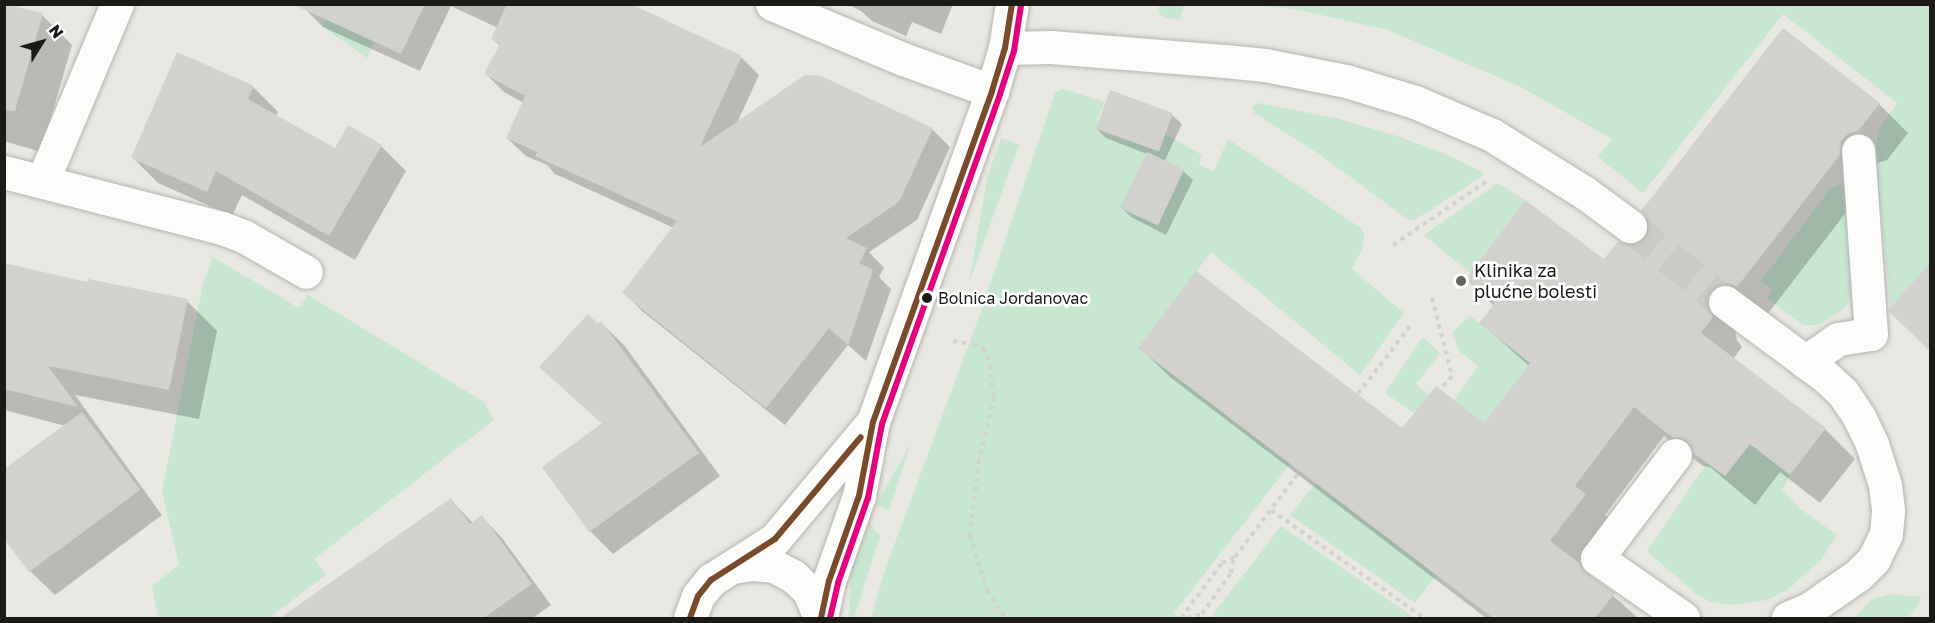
<!DOCTYPE html>
<meta charset="utf-8">
<style>
body{margin:0}
#map{position:relative;width:1935px;height:623px;overflow:hidden;background:#e9e8e3;font-family:"Golos Text",sans-serif}
div>[style]{position:absolute}
[style*='--x']{left:calc(var(--x)*1px);top:calc(var(--y)*1px);width:calc(var(--w)*1px);rotate:calc(var(--a)*1deg)}
.green>*{inset:0;background:#c7e7d1}
.shadow>*{inset:0;background:#0003}
.building>*{inset:0;background:#d2d1cd;transform-origin:0 0}
.minor-tunnel>*{height:33px;margin-top:-16.5px;transform-origin:0;background:repeating-linear-gradient(90deg,#cac9c4 0 33px,transparent 0 49px)}
.path>*{height:4px;margin-top:-2px;transform-origin:0;background:repeating-linear-gradient(90deg,#d2d2d0 0 4.5px,transparent 0 9px)}
.roads{filter:drop-shadow(0 0 2px #b4b3b0) drop-shadow(0 0 2px #b4b3b0)}
.minor>*{height:33px;margin:-16.5px;padding:0 16.5px;transform-origin:16.5px;border-radius:16.5px;background:#fcfcfb}
.major>*{height:33px;margin:-16.5px;padding:0 16.5px;transform-origin:16.5px;border-radius:16.5px;background:#fcfcfb}
.bus-1>*{height:6px;margin:-3px;padding:0 3px;transform-origin:3px;border-radius:3px;background:#7a4b2a}
.bus-2>*{height:6px;margin:-3px;padding:0 3px;transform-origin:3px;border-radius:3px;background:#e5007d}
.dots>*{width:16px;height:16px;translate:-50% -50%;box-sizing:border-box;border:3px solid #fff;border-radius:50%}
span{translate:-50% -50%;white-space:nowrap;text-align:center;line-height:1.15;-webkit-text-stroke:5px #fff;paint-order:stroke}
.bus-label{font-size:16px;color:#1b1a17}
.left{translate:0 -50%;text-align:left}
.poi-label{font-size:18px;color:#1b1a17}
.frame{position:absolute;inset:0;border:6px solid #1b1a17;pointer-events:none}
.north{position:absolute;left:12px;top:12px;width:60px;height:60px;-webkit-text-stroke:4px #fff;paint-order:stroke;rotate:53deg;font-size:16px;font-weight:700;line-height:24px;text-align:center;color:#1b1a17}
.north::after{content:'';display:block;margin:auto;width:21px;height:27px;background:#1b1a17;clip-path:polygon(50% 0,100% 100%,50% 72%,0 100%)}
</style>
<div id="map">
<div class="green">
<div style="clip-path:polygon(331px 5px,390px 5px,367px 58px,322px 26px)"></div>
<div style="clip-path:polygon(1158px 5px,1184px 5px,1180px 20px,1165px 18px,1160px 14px)"></div>
<div style="clip-path:polygon(1249px 5px,1930px 5px,1930px 288px,1918px 277px,1891px 306px,1874px 154px,1879px 129px,1897px 103px,1783px 14px,1643px 193px,1598px 157px,1612px 139px,1521px 87px,1388px 30px,1295px 9px)"></div>
<div style="clip-path:polygon(1063px 89px,1105px 102px,1097px 121px,1101px 131px,1118px 138px,1156px 129px,1202px 155px,1199px 165px,1214px 171px,1228px 139px,1361px 228px,1364px 234px,1363px 247px,1352px 269px,1404px 313px,1360px 375px,1211px 252px,1139px 348px,1290px 464px,1174px 613px,1180px 618px,871px 618px,886px 567px,980px 314px,1055px 93px)"></div>
<div style="clip-path:polygon(1258px 103px,1336px 118px,1397px 136px,1446px 154px,1484px 173px,1478px 179px,1413px 221px,1407px 219px,1318px 153px,1254px 113px,1252px 107px)"></div>
<div style="clip-path:polygon(1001px 138px,1019px 145px,969px 283px,987px 179px)"></div>
<div style="clip-path:polygon(1498px 183px,1525px 200px,1470px 273px,1424px 235px)"></div>
<div style="clip-path:polygon(1839px 185px,1846px 188px,1858px 276px,1851px 299px,1841px 311px,1818px 325px,1803px 325px,1767px 298px,1773px 290px,1761px 281px,1831px 188px)"></div>
<div style="clip-path:polygon(213px 257px,299px 308px,308px 295px,484px 402px,494px 420px,314px 559px,326px 575px,269px 618px,158px 618px,152px 586px,179px 565px,162px 491px,203px 284px)"></div>
<div style="clip-path:polygon(1470px 315px,1530px 363px,1484px 423px,1454px 400px,1478px 366px,1458px 350px,1453px 332px)"></div>
<div style="clip-path:polygon(1423px 337px,1440px 353px,1416px 384px,1429px 395px,1414px 413px,1385px 393px)"></div>
<div style="clip-path:polygon(1765px 424px,1770px 459px,1790px 475px,1782px 490px,1799px 508px,1837px 535px,1821px 560px,1787px 590px,1767px 600px,1752px 602px,1731px 605px,1709px 601px,1696px 594px,1647px 551px,1707px 463px,1725px 476px)"></div>
<div style="clip-path:polygon(911px 443px,889px 510px,883px 508px,876px 505px)"></div>
<div style="clip-path:polygon(1316px 483px,1436px 575px,1415px 603px,1290px 515px)"></div>
<div style="clip-path:polygon(869px 523px,880px 536px,854px 618px,849px 618px,851px 568px)"></div>
<div style="clip-path:polygon(1281px 526px,1415px 618px,1210px 618px)"></div>
<div style="clip-path:polygon(1890px 594px,1921px 597px,1919px 604px,1908px 618px,1856px 618px,1870px 600px)"></div>
</div>
<div class="shadow">
<div style="clip-path:polygon(4px 4px,42px 15px,72px 45px,41px 152px,4px 141px)"></div>
<div style="clip-path:polygon(307px 4px,627px 4px,741px 57px,759px 75px,737px 123px,932px 129px,950px 147px,917px 220px,869px 252px,884px 268px,879px 277px,891px 289px,866px 361px,848px 345px,785px 425px,642px 311px,624px 293px,674px 228px,555px 174px,547px 165px,526px 156px,507px 138px,524px 103px,504px 92px,486px 74px,500px 46px,493px 39px,498px 28px,451px 6px,420px 71px,323px 27px,305px 9px)"></div>
<div style="clip-path:polygon(847px 4px,953px 4px,941px 34px,912px 22px,906px 36px,872px 21px,861px 11px)"></div>
<div style="clip-path:polygon(253px 87px,278px 112px,276px 116px,335px 150px,381px 146px,406px 171px,355px 260px,242px 195px,232px 216px,158px 183px,133px 158px)"></div>
<div style="clip-path:polygon(1879px 104px,1908px 133px,1887px 160px,1878px 163px,1870px 171px,1868px 184px,1766px 316px,1735px 329px,1737px 340px,1742px 347px,1733px 359px,1825px 429px,1855px 459px,1820px 503px,1780px 472px,1755px 505px,1710px 467px,1703px 466px,1664px 436px,1605px 515px,1614px 524px,1582px 568px,1638px 618px,1486px 618px,1170px 377px,1140px 348px,1403px 430px,1484px 425px,1529px 366px,1481px 323px,1494px 306px,1467px 280px,1604px 261px,1627px 246px,1639px 244px)"></div>
<div style="clip-path:polygon(1172px 115px,1182px 124px,1164px 162px,1183px 171px,1193px 180px,1166px 235px,1131px 217px,1121px 207px,1147px 154px,1106px 138px,1096px 128px)"></div>
<div style="clip-path:polygon(4px 264px,88px 284px,187px 301px,217px 331px,199px 419px,75px 395px,162px 515px,55px 595px,30px 571px,4px 536px,66px 426px,4px 410px)"></div>
<div style="clip-path:polygon(1918px 279px,1930px 290px,1930px 351px,1890px 312px)"></div>
<div style="clip-path:polygon(601px 323px,624px 345px,720px 476px,613px 554px,590px 531px,603px 424px,564px 389px)"></div>
<div style="clip-path:polygon(451px 500px,473px 523px,482px 517px,502px 538px,551px 605px,533px 618px,284px 618px)"></div>
</div>
<div class="building">
<div style="clip-path:polygon(4px 4px,43px 13px,15px 111px,4px 110px)"></div>
<div style="clip-path:polygon(292px 4px,425px 4px,401px 54px)"></div>
<div style="clip-path:polygon(507px 4px,631px 4px,742px 56px,700px 147px,805px 75px,821px 76px,933px 128px,899px 202px,846px 238px,867px 248px,859px 263px,873px 270px,848px 345px,829px 328px,766px 408px,622px 293px,677px 221px,535px 156px,537px 152px,506px 138px,525px 96px,484px 74px,500px 44px,491px 39px)"></div>
<div style="clip-path:polygon(1783px 28px,1880px 103px,1858px 131px,1848px 134px,1841px 141px,1840px 155px,1737px 287px,1727px 283px,1718px 285px,1710px 290px,1706px 300px,1708px 309px,1713px 317px,1701px 333px,1826px 428px,1790px 475px,1750px 444px,1725px 476px,1693px 453px,1686px 440px,1672px 437px,1634px 407px,1575px 486px,1586px 494px,1550px 541px,1579px 563px,1586px 573px,1615px 593px,1595px 618px,1493px 618px,1138px 348px,1196px 271px,1402px 428px,1436px 386px,1484px 423px,1530px 363px,1479px 323px,1495px 303px,1465px 280px,1525px 200px,1604px 259px,1618px 241px,1627px 244px,1638px 243px,1645px 237px,1649px 227px,1647px 218px,1641px 211px)"></div>
<div style="clip-path:polygon(177px 52px,254px 86px,248px 99px,335px 148px,348px 125px,382px 145px,329px 236px,216px 171px,207px 192px,131px 158px)"></div>
<div style="left:1110px;top:90px;width:67px;height:41px;rotate:20deg"></div>
<div style="left:1147px;top:152px;width:41px;height:62px;rotate:25deg"></div>
<div style="clip-path:polygon(4px 263px,87px 282px,88px 279px,188px 299px,169px 390px,48px 366px,78px 407px,4px 389px)"></div>
<div style="clip-path:polygon(1930px 263px,1930px 351px,1888px 310px)"></div>
<div style="clip-path:polygon(588px 314px,598px 324px,601px 321px,699px 453px,589px 532px,542px 467px,602px 423px,539px 367px)"></div>
<div style="clip-path:polygon(82px 412px,140px 490px,29px 572px,4px 539px,4px 469px)"></div>
<div style="clip-path:polygon(451px 498px,470px 524px,482px 515px,532px 584px,484px 618px,280px 618px)"></div>
</div>
<div class="minor-tunnel">
<div style="--x:1630;--y:226;--w:122;--a:38.7"></div>
</div>
<div class="path">
<div style="--x:1393;--y:245;--w:114;--a:-34.2"></div>
<div style="--x:1432;--y:298;--w:81;--a:75.6"></div>
<div style="--x:1452;--y:376;--w:18;--a:131"></div>
<div style="--x:953;--y:341;--w:20;--a:9"></div>
<div style="--x:973;--y:344;--w:11;--a:27"></div>
<div style="--x:983;--y:349;--w:9;--a:54"></div>
<div style="--x:988;--y:356;--w:41;--a:81.7"></div>
<div style="--x:994;--y:397;--w:65;--a:103.4"></div>
<div style="--x:979;--y:460;--w:77;--a:96.8"></div>
<div style="--x:970;--y:536;--w:57;--a:72.5"></div>
<div style="--x:987;--y:590;--w:33;--a:57"></div>
<div style="--x:1358;--y:394;--w:86;--a:-52.6"></div>
<div style="--x:1271;--y:510;--w:187;--a:35.2"></div>
<div style="--x:1181;--y:618;--w:69;--a:-53.3"></div>
<div style="--x:1222;--y:563;--w:14;--a:-25"></div>
<div style="--x:1235;--y:557;--w:108;--a:-52.9"></div>
<div style="--x:1187;--y:618;--w:16;--a:-15"></div>
<div style="--x:1202;--y:614;--w:50;--a:-54.7"></div>
<div style="--x:1231;--y:573;--w:15;--a:-79"></div>
</div>
<div class="roads">
<div class="minor">
<div style="--x:772;--y:4;--w:142;--a:22.8"></div>
<div style="--x:903;--y:59;--w:95;--a:19.8"></div>
<div style="--x:1005;--y:48;--w:45;--a:-1.3"></div>
<div style="--x:1050;--y:47;--w:176;--a:4.6"></div>
<div style="--x:1225;--y:61;--w:40;--a:5.7"></div>
<div style="--x:1265;--y:65;--w:83;--a:11.2"></div>
<div style="--x:1346;--y:81;--w:72;--a:16.9"></div>
<div style="--x:1415;--y:102;--w:84;--a:23.2"></div>
<div style="--x:1492;--y:135;--w:110;--a:31.9"></div>
<div style="--x:1585;--y:193;--w:56;--a:36.3"></div>
<div style="--x:4;--y:172;--w:225;--a:14.4"></div>
<div style="--x:222;--y:228;--w:25;--a:21"></div>
<div style="--x:245;--y:237;--w:70;--a:29.8"></div>
<div style="--x:43;--y:180;--w:191;--a:-67.2"></div>
<div style="--x:1725;--y:302;--w:126;--a:36.6"></div>
<div style="--x:1826;--y:377;--w:23;--a:43"></div>
<div style="--x:1843;--y:393;--w:29;--a:56"></div>
<div style="--x:1859;--y:417;--w:30;--a:64"></div>
<div style="--x:1872;--y:444;--w:43;--a:72.4"></div>
<div style="--x:1885;--y:485;--w:26;--a:83"></div>
<div style="--x:1888;--y:511;--w:23;--a:95"></div>
<div style="--x:1886;--y:534;--w:28;--a:116"></div>
<div style="--x:1874;--y:559;--w:23;--a:135"></div>
<div style="--x:1858;--y:575;--w:32;--a:145"></div>
<div style="--x:1832;--y:593;--w:28;--a:145"></div>
<div style="--x:1809;--y:609;--w:23;--a:157"></div>
<div style="--x:1805;--y:362;--w:40;--a:-34.9"></div>
<div style="--x:1838;--y:339;--w:33;--a:-9"></div>
<div style="--x:1871;--y:334;--w:184;--a:-94"></div>
<div style="--x:1675;--y:455;--w:129;--a:127.1"></div>
<div style="--x:1597;--y:558;--w:105;--a:34.9"></div>
</div>
<div class="major">
<div style="--x:733;--y:567;--w:19;--a:-9"></div>
<div style="--x:752;--y:564;--w:22;--a:5"></div>
<div style="--x:774;--y:566;--w:21;--a:28"></div>
<div style="--x:793;--y:576;--w:22;--a:43"></div>
<div style="--x:809;--y:591;--w:29;--a:68"></div>
<div style="--x:690;--y:618;--w:23;--a:-70"></div>
<div style="--x:698;--y:596;--w:21;--a:-51"></div>
<div style="--x:711;--y:580;--w:76;--a:-32.6"></div>
<div style="--x:775;--y:539;--w:150;--a:-50.1"></div>
<div style="--x:821;--y:618;--w:38;--a:-78"></div>
<div style="--x:829;--y:581;--w:90;--a:-70.6"></div>
<div style="--x:859;--y:496;--w:75;--a:-79.3"></div>
<div style="--x:873;--y:422;--w:352;--a:-70.2"></div>
<div style="--x:992;--y:91;--w:45;--a:-73.2"></div>
<div style="--x:1005;--y:48;--w:45;--a:-81"></div>
</div>
</div>
<div class="bus-1">
<div style="--x:690;--y:618;--w:23;--a:-70"></div>
<div style="--x:698;--y:596;--w:21;--a:-51"></div>
<div style="--x:711;--y:580;--w:76;--a:-32.6"></div>
<div style="--x:775;--y:539;--w:133;--a:-49.9"></div>
<div style="--x:821;--y:618;--w:38;--a:-78"></div>
<div style="--x:829;--y:581;--w:90;--a:-70.6"></div>
<div style="--x:859;--y:496;--w:75;--a:-79.3"></div>
<div style="--x:873;--y:422;--w:352;--a:-70.2"></div>
<div style="--x:992;--y:91;--w:45;--a:-73.2"></div>
<div style="--x:1005;--y:48;--w:45;--a:-81"></div>
</div>
<div class="bus-2">
<div style="--x:830;--y:618;--w:36;--a:-77"></div>
<div style="--x:838;--y:583;--w:90;--a:-70.6"></div>
<div style="--x:868;--y:498;--w:75;--a:-79.3"></div>
<div style="--x:882;--y:424;--w:350;--a:-70.3"></div>
<div style="--x:1000;--y:94;--w:45;--a:-72"></div>
<div style="--x:1014;--y:51;--w:47;--a:-81.3"></div>
</div>
<div class="dots">
<div style="left:1461px;top:281px;background:#63625e"></div>
<div style="left:927px;top:298px;background:#1b1a17"></div>
</div>
<div class="bus-label">
<span class="left" style="left:938px;top:298px">Bolnica Jordanovac</span>
</div>
<div class="poi-label">
<span class="left" style="left:1474px;top:281px">Klinika za<br>plućne bolesti</span>
</div>
<div class="frame"></div>
<div class="north">N</div>
</div>
